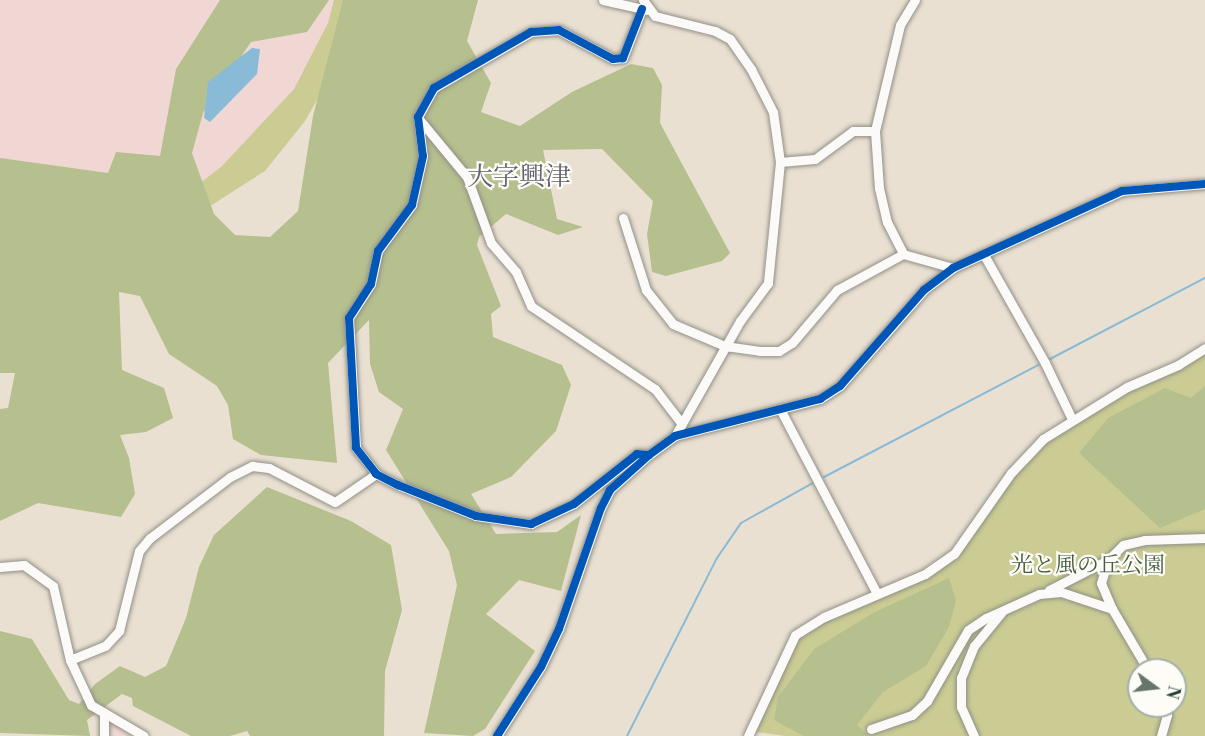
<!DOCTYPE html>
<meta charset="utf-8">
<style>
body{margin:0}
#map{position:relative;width:1205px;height:736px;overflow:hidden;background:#eae0d2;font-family:"Libre Bodoni","Noto Serif JP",serif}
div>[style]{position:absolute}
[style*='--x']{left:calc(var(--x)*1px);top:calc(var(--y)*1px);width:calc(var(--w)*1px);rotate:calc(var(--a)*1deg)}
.built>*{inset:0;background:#f1d7d4}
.green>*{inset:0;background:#cacc93}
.forest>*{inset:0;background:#b6bf8e}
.water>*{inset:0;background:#89bad6}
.stream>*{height:2px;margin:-1px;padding:0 1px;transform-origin:1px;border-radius:1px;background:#89bad6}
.roads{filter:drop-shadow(0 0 2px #909087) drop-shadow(0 0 2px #909087)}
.minor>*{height:9px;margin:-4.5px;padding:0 4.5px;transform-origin:4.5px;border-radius:4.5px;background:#fcfaf8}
.cycleway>*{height:8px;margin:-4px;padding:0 4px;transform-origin:4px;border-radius:4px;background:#0057b8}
span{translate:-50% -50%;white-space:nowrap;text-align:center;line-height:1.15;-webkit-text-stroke:4.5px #fdfcf7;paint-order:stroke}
.park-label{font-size:22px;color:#435d3f}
.quarter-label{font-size:26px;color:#62616f}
.north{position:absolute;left:1127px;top:658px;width:60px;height:60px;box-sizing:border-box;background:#fdfcf7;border:2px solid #a4b0a9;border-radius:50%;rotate:105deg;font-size:16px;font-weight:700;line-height:24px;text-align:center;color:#1f3d34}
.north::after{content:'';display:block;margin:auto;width:21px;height:27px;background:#66766b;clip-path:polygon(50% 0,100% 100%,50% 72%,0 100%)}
</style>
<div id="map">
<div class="built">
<div style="clip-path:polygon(0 0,346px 0,331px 48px,211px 194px,0 258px)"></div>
<div style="clip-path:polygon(109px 723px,134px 736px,109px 736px)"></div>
</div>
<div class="green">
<div style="clip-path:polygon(334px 0,362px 0,338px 63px,305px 121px,265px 171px,157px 240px,0 248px,185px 195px,222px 166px,294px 89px,328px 23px)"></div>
<div style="clip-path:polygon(evenodd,1205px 348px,1205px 736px,785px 736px,749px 731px,795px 635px,954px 554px,1043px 439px,1205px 348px,1139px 670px,1175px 670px,1175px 706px,1139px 706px,1139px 670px)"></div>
</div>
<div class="forest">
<div style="clip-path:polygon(220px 0,329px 0,307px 32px,251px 42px,203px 113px,192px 153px,214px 214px,235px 235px,270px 237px,298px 211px,313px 116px,343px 0,478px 0,467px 41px,491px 83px,481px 112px,520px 126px,572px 92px,631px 64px,653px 68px,662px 85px,660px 123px,730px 253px,722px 261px,666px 276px,652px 272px,647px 234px,653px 201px,602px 149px,543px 150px,557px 219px,583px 227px,558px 235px,506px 214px,479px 237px,477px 245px,501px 306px,491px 314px,493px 337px,562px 365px,571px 385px,556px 431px,511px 477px,471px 494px,496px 534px,557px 532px,581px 515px,561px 591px,519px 580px,486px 614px,535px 651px,485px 729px,473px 736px,424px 733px,457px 585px,449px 551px,386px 450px,403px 409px,379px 392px,370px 364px,369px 320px,328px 363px,337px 463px,261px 455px,233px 439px,228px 405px,217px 386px,169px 354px,140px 296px,119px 292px,122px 370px,164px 388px,173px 418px,146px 432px,120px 435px,129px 458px,135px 494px,121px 517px,38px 503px,0 521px,0 409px,8px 408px,15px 373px,0 373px,0 158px,108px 173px,116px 152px,160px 156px,176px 69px)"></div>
<div style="clip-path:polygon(1205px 386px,1205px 509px,1160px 528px,1079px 453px,1108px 418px,1165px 388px,1191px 398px)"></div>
<div style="clip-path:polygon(267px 487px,351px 521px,391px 545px,402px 610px,385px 671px,384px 736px,250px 736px,247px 731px,230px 736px,191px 736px,133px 706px,132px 698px,122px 694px,87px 720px,90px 736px,0 733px,0 631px,32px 639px,69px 700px,79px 704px,95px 684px,120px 666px,145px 677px,166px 666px,186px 618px,199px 567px,214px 535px)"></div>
<div style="clip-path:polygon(949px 578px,956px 600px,949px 627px,926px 666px,883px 692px,857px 725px,869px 736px,804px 736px,774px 720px,778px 697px,814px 649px,875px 612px)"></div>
</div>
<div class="water">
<div style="clip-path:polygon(252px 48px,260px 49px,257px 74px,210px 122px,204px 118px,208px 82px)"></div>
</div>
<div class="stream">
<div style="--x:1050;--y:359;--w:175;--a:-27.6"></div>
<div style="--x:824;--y:477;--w:242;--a:-27.6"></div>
<div style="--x:627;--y:736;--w:199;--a:-63.2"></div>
<div style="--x:717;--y:558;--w:42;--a:-55.6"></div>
<div style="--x:741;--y:523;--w:82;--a:-29.1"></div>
</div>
<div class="roads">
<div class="minor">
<div style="--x:603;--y:0;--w:45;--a:12.8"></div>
<div style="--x:643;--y:0;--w:20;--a:53"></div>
<div style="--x:655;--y:16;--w:62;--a:14"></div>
<div style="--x:715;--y:31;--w:17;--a:28"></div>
<div style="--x:730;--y:39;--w:37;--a:55"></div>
<div style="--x:751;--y:69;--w:48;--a:62.9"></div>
<div style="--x:773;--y:112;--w:50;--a:82"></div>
<div style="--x:780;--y:162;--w:122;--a:95.7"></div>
<div style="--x:768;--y:283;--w:47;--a:126.4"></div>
<div style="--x:740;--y:321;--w:132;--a:119.5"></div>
<div style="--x:915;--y:0;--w:29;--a:121"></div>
<div style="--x:900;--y:25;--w:109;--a:103.3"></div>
<div style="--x:875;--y:131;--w:57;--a:86"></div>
<div style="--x:879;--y:188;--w:35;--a:77"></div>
<div style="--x:887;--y:222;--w:36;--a:63"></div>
<div style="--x:903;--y:254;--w:52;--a:15.6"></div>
<div style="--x:642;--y:9;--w:53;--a:111.2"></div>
<div style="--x:623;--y:58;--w:10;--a:174"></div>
<div style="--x:613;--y:59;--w:61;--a:-151.8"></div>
<div style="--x:559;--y:30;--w:28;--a:176"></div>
<div style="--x:531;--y:32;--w:112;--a:150"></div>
<div style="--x:434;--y:88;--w:33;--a:119"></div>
<div style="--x:418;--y:117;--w:39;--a:83"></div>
<div style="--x:423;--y:156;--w:50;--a:102.7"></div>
<div style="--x:412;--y:205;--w:57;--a:126.5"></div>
<div style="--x:378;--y:251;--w:34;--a:102"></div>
<div style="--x:371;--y:284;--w:40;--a:122.9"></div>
<div style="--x:349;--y:318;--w:130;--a:86.9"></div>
<div style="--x:356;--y:448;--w:33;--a:52"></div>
<div style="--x:376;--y:474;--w:25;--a:27"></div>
<div style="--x:398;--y:485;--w:84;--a:21.7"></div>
<div style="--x:476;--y:516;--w:56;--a:8.3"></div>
<div style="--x:531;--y:524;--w:47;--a:-24.9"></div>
<div style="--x:574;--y:504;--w:80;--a:-38.4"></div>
<div style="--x:637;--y:454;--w:12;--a:5"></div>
<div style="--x:419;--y:119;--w:75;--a:50.4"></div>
<div style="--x:467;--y:177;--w:70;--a:70"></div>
<div style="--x:491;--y:243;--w:38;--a:49"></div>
<div style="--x:516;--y:272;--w:37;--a:66"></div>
<div style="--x:531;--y:306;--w:149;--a:33.8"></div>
<div style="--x:655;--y:389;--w:44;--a:52.4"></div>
<div style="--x:780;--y:162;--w:35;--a:-5"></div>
<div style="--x:815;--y:159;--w:47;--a:-36.4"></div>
<div style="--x:853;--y:131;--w:22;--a:0"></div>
<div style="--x:623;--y:218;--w:76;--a:72.3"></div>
<div style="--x:646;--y:290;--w:43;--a:51.5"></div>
<div style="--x:673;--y:324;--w:56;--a:22.9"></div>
<div style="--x:725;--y:346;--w:35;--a:8"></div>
<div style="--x:760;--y:351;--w:19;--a:0"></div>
<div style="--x:779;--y:351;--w:15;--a:-32"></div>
<div style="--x:792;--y:343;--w:70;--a:-49.7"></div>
<div style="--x:837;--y:290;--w:75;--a:-28.6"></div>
<div style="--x:984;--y:255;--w:124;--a:60.5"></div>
<div style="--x:1045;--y:363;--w:62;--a:64.3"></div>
<div style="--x:780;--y:409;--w:209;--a:62.3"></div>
<div style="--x:0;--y:567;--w:24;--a:-5"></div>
<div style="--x:24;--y:565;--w:36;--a:36"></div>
<div style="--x:53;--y:586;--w:76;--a:77.1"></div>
<div style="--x:70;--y:660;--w:50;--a:65"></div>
<div style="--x:91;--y:705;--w:61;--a:30.3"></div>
<div style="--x:1049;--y:590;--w:66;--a:-27"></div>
<div style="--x:70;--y:660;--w:38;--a:-22"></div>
<div style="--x:105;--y:646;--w:21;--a:-47"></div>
<div style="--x:119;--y:631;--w:82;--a:-76"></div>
<div style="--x:139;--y:551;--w:17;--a:-50"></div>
<div style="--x:150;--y:538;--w:101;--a:-37.3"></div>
<div style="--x:230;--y:477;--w:25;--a:-27"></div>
<div style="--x:252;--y:466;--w:17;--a:7"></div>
<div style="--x:269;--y:468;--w:74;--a:27.3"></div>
<div style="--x:335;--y:502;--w:50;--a:-34.3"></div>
<div style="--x:1148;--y:670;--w:71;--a:-120.5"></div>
<div style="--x:1112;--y:609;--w:28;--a:-113"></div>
<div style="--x:1101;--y:583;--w:24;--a:-73"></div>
<div style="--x:1108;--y:560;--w:21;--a:-45"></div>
<div style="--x:1123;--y:545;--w:22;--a:-13"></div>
<div style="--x:1144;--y:540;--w:61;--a:-1.9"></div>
<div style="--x:871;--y:729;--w:43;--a:-18.9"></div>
<div style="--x:912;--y:715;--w:21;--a:-43"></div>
<div style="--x:927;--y:701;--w:82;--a:-60"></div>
<div style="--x:968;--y:630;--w:22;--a:-34"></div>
<div style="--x:986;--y:618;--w:58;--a:-24.4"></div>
<div style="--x:1039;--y:594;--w:22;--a:-5"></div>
<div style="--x:1061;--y:592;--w:54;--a:18.4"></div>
<div style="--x:104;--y:736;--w:22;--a:-90"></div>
<div style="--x:497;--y:736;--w:82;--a:-57.5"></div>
<div style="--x:541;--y:667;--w:42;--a:-64.7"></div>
<div style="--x:559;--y:629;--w:128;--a:-70.9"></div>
<div style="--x:601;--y:508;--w:20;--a:-63"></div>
<div style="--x:610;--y:490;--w:52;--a:-41.9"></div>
<div style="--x:649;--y:455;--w:32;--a:-36"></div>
<div style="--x:675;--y:436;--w:150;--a:-14.3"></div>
<div style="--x:820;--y:399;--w:24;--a:-33"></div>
<div style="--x:840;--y:386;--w:128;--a:-48.8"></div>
<div style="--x:924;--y:290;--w:36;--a:-37"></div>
<div style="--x:953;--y:268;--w:186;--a:-24.5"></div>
<div style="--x:1122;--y:191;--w:83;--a:-4.8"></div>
<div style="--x:748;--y:736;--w:111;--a:-65"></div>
<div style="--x:795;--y:635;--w:34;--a:-32"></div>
<div style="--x:824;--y:617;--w:110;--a:-23.1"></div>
<div style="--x:925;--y:574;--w:35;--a:-35"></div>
<div style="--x:954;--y:554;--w:99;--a:-54.9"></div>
<div style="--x:1011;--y:473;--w:47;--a:-46.7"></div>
<div style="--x:1043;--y:439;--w:99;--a:-31.8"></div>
<div style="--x:1127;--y:387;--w:56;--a:-23.3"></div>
<div style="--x:1178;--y:365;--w:32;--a:-32"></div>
<div style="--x:974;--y:736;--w:32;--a:-114"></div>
<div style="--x:961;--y:707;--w:29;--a:-90"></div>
<div style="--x:961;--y:678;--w:35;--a:-68"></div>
<div style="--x:974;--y:646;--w:43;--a:-50.7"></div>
<div style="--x:1161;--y:736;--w:22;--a:-74"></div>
<div style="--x:1167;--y:715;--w:9;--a:-103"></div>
</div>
</div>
<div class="cycleway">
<div style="--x:642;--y:9;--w:53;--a:111.2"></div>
<div style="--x:623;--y:58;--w:10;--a:174"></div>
<div style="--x:613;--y:59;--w:61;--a:-151.8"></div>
<div style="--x:559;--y:30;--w:28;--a:176"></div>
<div style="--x:531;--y:32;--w:112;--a:150"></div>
<div style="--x:434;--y:88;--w:33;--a:119"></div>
<div style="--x:418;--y:117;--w:39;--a:83"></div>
<div style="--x:423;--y:156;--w:50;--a:102.7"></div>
<div style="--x:412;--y:205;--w:57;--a:126.5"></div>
<div style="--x:378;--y:251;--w:34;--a:102"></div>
<div style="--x:371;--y:284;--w:40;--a:122.9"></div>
<div style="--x:349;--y:318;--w:130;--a:86.9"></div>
<div style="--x:356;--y:448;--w:33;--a:52"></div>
<div style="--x:376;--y:474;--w:25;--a:27"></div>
<div style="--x:398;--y:485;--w:84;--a:21.7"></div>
<div style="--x:476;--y:516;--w:56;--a:8.3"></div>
<div style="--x:531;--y:524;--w:47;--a:-24.9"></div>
<div style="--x:574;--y:504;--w:80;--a:-38.4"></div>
<div style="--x:637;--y:454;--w:12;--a:5"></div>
<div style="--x:497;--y:736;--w:82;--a:-57.5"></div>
<div style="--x:541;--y:667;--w:42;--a:-64.7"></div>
<div style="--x:559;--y:629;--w:128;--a:-70.9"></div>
<div style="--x:601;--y:508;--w:20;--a:-63"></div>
<div style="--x:610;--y:490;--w:52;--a:-41.9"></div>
<div style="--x:649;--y:455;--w:32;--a:-36"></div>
<div style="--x:675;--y:436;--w:150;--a:-14.3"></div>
<div style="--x:820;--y:399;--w:24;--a:-33"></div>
<div style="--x:840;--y:386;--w:128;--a:-48.8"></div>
<div style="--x:924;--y:290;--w:36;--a:-37"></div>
<div style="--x:953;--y:268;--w:186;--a:-24.5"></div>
<div style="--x:1122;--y:191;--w:83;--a:-4.8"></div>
</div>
<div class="park-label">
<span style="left:1088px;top:566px">光と風の丘公園</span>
</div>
<div class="quarter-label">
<span style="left:519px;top:178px">大字興津</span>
</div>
<div class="north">N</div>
</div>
